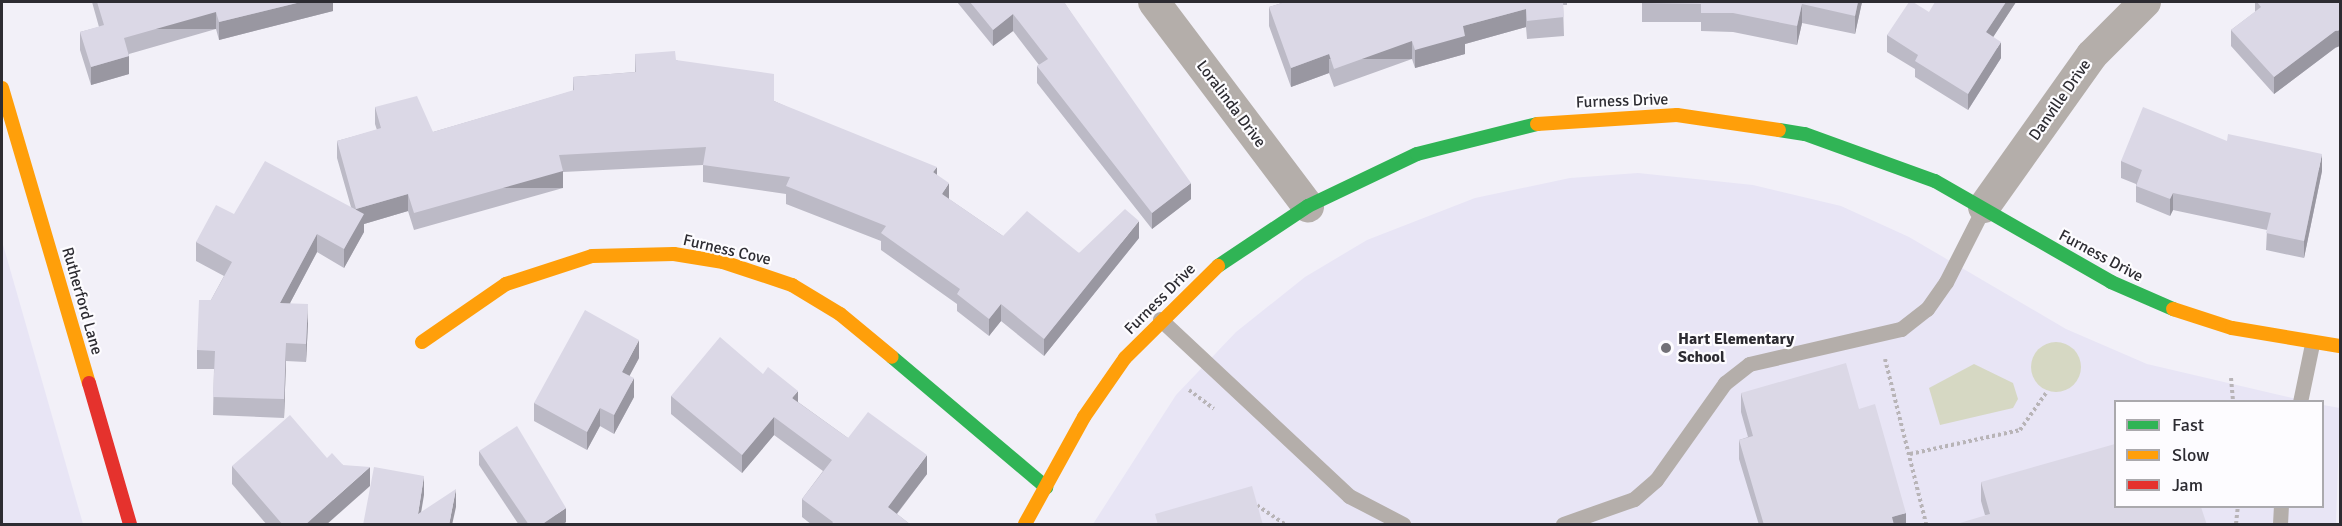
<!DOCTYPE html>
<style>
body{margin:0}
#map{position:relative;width:2342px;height:526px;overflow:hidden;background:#f2f0f8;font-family:Signika,sans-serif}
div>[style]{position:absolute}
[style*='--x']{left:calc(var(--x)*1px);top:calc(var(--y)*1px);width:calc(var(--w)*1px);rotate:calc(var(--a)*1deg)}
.built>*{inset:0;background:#e8e5f5}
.green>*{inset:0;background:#d6d8c3}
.round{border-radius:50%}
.path>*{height:4px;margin-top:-2px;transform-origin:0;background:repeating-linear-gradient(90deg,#b8b4b7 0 3px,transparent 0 6px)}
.lane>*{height:15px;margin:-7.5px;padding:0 7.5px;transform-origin:7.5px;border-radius:7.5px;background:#b4aeaa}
.street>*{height:32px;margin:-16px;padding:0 16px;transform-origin:16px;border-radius:16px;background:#b4aeaa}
.fast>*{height:14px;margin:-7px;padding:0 7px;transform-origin:7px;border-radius:7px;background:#30b455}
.slow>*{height:14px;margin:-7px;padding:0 7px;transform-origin:7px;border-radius:7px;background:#ff9f0a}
.jam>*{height:14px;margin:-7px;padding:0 7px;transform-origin:7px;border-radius:7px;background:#e5322d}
.wall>*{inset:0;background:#bcbac6}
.shaded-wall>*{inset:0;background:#9997a1;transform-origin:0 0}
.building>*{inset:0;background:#dbd8e6}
.dots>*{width:16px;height:16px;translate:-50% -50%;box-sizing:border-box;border:3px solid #fdfcff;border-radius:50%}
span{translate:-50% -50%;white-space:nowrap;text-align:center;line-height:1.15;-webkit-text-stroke:4.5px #fdfcff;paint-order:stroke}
.street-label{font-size:16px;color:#2d2c32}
.poi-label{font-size:16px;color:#2d2c32;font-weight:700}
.left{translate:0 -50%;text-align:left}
.frame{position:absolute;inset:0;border:3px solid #2d2c32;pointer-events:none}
.legend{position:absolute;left:2114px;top:400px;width:210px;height:108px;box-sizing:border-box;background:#fdfcff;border:2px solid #aaa9ad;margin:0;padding:8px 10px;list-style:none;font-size:18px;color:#2d2c32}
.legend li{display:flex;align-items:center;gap:12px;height:30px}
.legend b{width:30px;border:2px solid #aaa9ad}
</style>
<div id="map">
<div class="built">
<div style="clip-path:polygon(1638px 173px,1753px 185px,1841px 206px,1909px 237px,2066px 329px,2147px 364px,2305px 401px,2116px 402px,2116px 506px,2322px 506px,2323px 405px,2340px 408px,2336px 524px,1093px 524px,1176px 395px,1236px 332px,1305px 277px,1367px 240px,1475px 198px,1570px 178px)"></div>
<div style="clip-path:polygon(2px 241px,83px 524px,2px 524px)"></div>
</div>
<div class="green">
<div class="round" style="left:2031px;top:342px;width:50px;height:50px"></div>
<div style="clip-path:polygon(1974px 364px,2013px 383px,2018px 399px,2013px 408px,1940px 425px,1929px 388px)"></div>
</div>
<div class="path">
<div style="--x:1885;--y:359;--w:170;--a:76"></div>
<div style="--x:2231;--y:378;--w:24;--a:85"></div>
<div style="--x:1189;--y:390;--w:31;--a:37"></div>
<div style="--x:1910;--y:454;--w:113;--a:-12.3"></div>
<div style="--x:2020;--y:430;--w:45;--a:-54.9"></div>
<div style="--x:1252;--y:502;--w:40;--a:34"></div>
<div style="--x:2236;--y:524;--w:18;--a:-84"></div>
</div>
<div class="lane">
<div style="--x:1160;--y:319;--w:259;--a:43.1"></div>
<div style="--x:1349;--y:496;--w:61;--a:27.4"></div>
<div style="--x:2300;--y:402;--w:59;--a:-78.3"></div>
<div style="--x:1563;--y:524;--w:75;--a:-19.4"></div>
<div style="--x:1634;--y:499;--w:29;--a:-41"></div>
<div style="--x:1656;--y:480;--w:119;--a:-54.6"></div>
<div style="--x:1725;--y:383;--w:31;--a:-38"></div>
<div style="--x:1749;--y:364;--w:156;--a:-13"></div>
<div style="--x:1901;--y:329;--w:33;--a:-38"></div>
<div style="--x:1927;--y:309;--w:33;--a:-55"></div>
<div style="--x:1946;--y:282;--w:84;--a:-63.1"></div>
<div style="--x:2280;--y:524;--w:18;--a:-87"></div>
</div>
<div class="street">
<div style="--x:1154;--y:2;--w:256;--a:53"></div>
<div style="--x:1984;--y:207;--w:186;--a:-54.6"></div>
<div style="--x:2092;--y:55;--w:75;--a:-45"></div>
</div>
<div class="fast">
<div style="--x:1779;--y:130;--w:26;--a:9"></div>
<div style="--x:1805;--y:134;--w:138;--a:19.9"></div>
<div style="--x:1935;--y:181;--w:203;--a:29.8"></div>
<div style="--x:2111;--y:282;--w:68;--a:23.5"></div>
<div style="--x:1218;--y:266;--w:108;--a:-33.7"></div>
<div style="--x:1308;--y:206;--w:121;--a:-25.5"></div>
<div style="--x:1417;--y:154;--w:124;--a:-14"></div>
<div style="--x:892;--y:357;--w:202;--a:40.2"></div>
</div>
<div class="slow">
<div style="--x:2;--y:88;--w:308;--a:73.6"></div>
<div style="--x:1537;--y:124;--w:140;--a:-3.7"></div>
<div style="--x:1677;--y:115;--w:103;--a:8.4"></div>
<div style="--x:2173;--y:309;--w:62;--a:17.9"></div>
<div style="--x:2232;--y:328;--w:109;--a:9.5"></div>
<div style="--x:422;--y:342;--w:102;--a:-34.6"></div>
<div style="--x:506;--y:284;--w:90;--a:-18"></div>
<div style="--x:592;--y:256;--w:82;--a:-1.4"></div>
<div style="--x:674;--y:254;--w:50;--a:9.3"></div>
<div style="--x:723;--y:262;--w:73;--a:18.4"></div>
<div style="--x:792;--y:285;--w:56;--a:31.1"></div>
<div style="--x:840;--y:314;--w:67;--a:39.6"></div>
<div style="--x:1025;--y:524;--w:122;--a:-61.1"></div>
<div style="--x:1084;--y:417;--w:72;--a:-55.2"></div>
<div style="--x:1125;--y:358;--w:131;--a:-44.7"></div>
</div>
<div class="jam">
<div style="--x:89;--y:383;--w:147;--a:73.8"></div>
</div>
<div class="wall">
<div style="clip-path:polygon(92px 2px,333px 2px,333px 11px,219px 40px,216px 29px,129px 54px,129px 74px,91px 85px,80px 50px,80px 32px,99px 27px)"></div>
<div style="clip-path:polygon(957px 2px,1064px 2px,1191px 199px,1152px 229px,1037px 83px,1037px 66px,1039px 65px,1013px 31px,993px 46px)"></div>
<div style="clip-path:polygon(1285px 2px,1567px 2px,1567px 5px,1563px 5px,1564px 36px,1527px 39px,1526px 27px,1465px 44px,1465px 54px,1415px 68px,1412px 59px,1334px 87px,1329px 73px,1291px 87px,1269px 26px,1269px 7px)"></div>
<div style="clip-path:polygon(1642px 2px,1862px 2px,1855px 34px,1802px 23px,1797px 45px,1733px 32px,1701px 31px,1701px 22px,1642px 22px)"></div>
<div style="clip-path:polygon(2016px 2px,1993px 37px,2001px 58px,1968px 110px,1915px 77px,1915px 69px,1887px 52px,1887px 35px,1929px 12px)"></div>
<div style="clip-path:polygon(2255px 2px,2340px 2px,2335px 48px,2274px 94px,2231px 46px,2231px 30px,2255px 12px)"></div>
<div style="clip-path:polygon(635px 54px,676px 60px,774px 101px,937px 175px,949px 199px,1003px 236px,1079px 253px,1139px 238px,1044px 356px,1001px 321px,989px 336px,957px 311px,957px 304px,881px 250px,881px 241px,786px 204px,786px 194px,703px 182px,703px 165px,563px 172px,563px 188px,414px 230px,408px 211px,364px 224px,364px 232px,344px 268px,317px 252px,290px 303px,308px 323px,306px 362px,286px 361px,284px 418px,213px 415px,214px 369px,197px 369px,197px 350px,211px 300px,224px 276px,196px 261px,196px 242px,234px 214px,351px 207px,337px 158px,337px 141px,377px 130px,375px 124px,375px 107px,433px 132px,573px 91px,573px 77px,635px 72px)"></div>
<div style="clip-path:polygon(2227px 141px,2322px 171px,2304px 258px,2266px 250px,2267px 230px,2173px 210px,2170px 216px,2136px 202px,2136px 184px,2121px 178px,2121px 161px)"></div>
<div style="clip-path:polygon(639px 358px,629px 376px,634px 397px,614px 434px,600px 426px,587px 450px,534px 421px,534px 403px)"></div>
<div style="clip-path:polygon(1741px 393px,1859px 409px,1906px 525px,1759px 525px,1739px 459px,1739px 440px,1748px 437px,1741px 412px)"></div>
<div style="clip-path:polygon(671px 396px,798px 402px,848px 438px,927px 474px,897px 514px,911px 525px,812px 525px,802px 517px,802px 499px,823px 471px,774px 435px,742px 473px,671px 414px)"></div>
<div style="clip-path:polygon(479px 451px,566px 522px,562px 525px,519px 525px,479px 465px)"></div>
<div style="clip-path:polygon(327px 458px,343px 465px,326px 525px,267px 525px,232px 484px,232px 466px)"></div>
<div style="clip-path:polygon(1981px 482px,2115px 507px,1985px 515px,1981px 501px)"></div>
</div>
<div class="shaded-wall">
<div style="clip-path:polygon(301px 2px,333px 2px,333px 11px,219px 40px,219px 22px)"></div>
<div style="clip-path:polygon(1858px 2px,1862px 2px,1855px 34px,1855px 16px)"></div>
<div style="clip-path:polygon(2006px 2px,2016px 2px,1986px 48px,1986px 32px)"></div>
<div style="clip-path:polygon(1802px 4px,1802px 23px,1797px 45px,1797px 26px)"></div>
<div style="clip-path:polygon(1526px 9px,1526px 27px,1465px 44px,1465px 54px,1415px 68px,1415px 50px,1463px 26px)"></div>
<div style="left:216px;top:12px;width:17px;height:96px;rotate:90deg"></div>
<div style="clip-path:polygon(1013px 14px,1013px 31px,993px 46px,993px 30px)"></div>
<div style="clip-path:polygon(2340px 30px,2340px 46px,2335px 48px,2274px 94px,2274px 77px,2335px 31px)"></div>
<div style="left:1412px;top:41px;width:18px;height:83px;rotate:90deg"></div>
<div style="clip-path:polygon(2001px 42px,2001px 58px,1968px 110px,1968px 94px)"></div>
<div style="clip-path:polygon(1329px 54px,1329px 73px,1291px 87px,1291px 68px)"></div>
<div style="clip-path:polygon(129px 56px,129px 74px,91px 85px,91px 67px)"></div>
<div style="clip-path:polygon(2322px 154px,2322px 171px,2304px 258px,2304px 241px)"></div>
<div style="clip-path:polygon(937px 167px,937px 184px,933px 172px)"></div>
<div style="left:563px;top:171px;width:17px;height:155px;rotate:90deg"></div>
<div style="clip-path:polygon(949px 183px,949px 201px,942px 194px)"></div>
<div style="clip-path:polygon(1191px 183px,1191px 199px,1152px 229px,1152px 213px)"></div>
<div style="clip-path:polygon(2173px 193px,2173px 210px,2170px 216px,2170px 199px)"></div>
<div style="clip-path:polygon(408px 194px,408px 211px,364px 224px,364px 232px,344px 268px,344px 249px,356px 226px,356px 209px)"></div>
<div style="clip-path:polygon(1139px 221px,1139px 238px,1044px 356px,1044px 339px)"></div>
<div style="clip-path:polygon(317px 234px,317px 252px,280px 322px,280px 303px)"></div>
<div style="clip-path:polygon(308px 304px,308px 323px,306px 362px,306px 344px)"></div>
<div style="clip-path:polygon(1001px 304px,1001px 321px,989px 336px,989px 319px)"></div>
<div style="clip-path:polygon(639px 340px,639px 358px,622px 390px,622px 372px)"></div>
<div style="clip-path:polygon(286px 343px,286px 361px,284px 418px,284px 399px)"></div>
<div style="clip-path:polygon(634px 378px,634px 397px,614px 434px,614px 415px)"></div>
<div style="clip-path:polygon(798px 391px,798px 410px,792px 398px)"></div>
<div style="clip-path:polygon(600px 408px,600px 426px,587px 450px,587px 432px)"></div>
<div style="clip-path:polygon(774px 417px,774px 435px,742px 473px,742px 455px)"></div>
<div style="clip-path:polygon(927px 455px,927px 474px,888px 525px,888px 507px)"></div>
<div style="clip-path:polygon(370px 467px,370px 486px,326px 525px,305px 525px)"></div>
<div style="clip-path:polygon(424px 476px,424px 495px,419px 525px,418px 514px)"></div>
<div style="clip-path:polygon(456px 489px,456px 507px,452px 525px,449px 525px)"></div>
<div style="clip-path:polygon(566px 508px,566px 522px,562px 525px,541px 525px)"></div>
<div style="clip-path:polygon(1906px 513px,1906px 525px,1892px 525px,1892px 517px)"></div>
</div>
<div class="building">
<div style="clip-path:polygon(97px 2px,301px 2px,219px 22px,216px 12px,124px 38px,129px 56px,91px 67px,80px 32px,104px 25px)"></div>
<div style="clip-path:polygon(970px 2px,1064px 2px,1191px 183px,1152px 213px,1037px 66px,1048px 59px,1013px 14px,993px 30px)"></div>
<div style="clip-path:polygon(1285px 2px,1563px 2px,1564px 17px,1527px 21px,1526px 9px,1463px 26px,1465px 36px,1415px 50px,1412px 41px,1334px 69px,1329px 54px,1291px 68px,1269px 7px)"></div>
<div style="clip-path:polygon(1642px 2px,1858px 2px,1855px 16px,1802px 4px,1797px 26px,1733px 13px,1701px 13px,1701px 4px,1642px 3px)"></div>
<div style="clip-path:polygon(1909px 2px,1913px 2px,1929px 12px,1935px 2px,2006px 2px,1986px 32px,2001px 42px,1968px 94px,1915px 61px,1918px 55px,1887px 35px)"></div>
<div style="clip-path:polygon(2257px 2px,2340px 2px,2340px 30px,2335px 31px,2274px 77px,2231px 30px,2261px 7px)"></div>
<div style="clip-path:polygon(675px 51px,676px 60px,774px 74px,774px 101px,937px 167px,933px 172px,949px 183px,942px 194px,1003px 236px,1027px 211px,1079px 253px,1125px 209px,1139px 221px,1044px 339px,1001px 304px,989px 319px,957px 294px,960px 289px,881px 233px,886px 226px,786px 186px,790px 177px,703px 165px,706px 147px,559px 155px,563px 171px,414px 213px,408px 194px,356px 209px,337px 141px,381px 128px,375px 107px,417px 96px,433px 132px,574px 90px,573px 77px,636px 72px,635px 54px)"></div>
<div style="clip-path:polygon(2143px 107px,2227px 141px,2228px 134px,2322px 154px,2304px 241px,2266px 233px,2271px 213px,2173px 193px,2170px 199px,2136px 186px,2142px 170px,2121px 161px)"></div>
<div style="clip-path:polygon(265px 161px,364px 214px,344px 249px,317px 234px,280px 303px,308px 304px,306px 344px,286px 343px,284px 399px,213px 397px,215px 351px,197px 350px,199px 300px,211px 300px,232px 262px,196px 242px,216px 205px,234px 214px)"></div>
<div style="clip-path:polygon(585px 310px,639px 340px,622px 372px,634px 378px,614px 415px,600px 408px,587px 432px,534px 403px)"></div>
<div style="clip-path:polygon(720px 337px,763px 374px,768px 367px,798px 391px,792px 398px,848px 438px,868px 412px,927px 455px,888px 507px,911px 525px,831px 525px,833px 522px,802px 499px,832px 460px,774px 417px,742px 455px,671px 396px)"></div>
<div style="clip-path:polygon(1846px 363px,1859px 409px,1875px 404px,1906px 513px,1892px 517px,1894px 525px,1764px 525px,1739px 440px,1753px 436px,1741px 393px)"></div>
<div style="clip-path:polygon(290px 415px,327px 458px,332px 453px,343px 465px,370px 467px,305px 525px,283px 525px,232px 466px)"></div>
<div style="clip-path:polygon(517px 426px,566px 508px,541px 525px,529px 525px,479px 451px)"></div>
<div style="clip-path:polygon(2115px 444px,2115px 507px,2201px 507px,2207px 525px,1953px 525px,1990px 514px,1981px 482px)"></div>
<div style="clip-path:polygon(374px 467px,424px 476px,418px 514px,456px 489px,449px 525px,363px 525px)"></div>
<div style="clip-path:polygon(1252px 486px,1263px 525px,1158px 525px,1155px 514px)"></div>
</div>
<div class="dots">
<div style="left:1666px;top:348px;background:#727177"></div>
</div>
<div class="street-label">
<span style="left:2060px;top:100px;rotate:-55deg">Danville Drive</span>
<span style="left:1622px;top:101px;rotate:-2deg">Furness Drive</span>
<span style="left:1231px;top:104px;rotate:53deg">Loralinda Drive</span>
<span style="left:727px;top:250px;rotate:13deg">Furness Cove</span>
<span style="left:2101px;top:256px;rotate:28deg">Furness Drive</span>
<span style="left:1160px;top:299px;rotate:-45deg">Furness Drive</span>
<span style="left:82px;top:301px;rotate:74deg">Rutherford Lane</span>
</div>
<div class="poi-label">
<span class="left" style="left:1678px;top:348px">Hart Elementary<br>School</span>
</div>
<div class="frame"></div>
<ul class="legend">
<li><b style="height:8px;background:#30b455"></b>Fast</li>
<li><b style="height:8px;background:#ff9f0a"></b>Slow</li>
<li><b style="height:8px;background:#e5322d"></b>Jam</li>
</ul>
</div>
